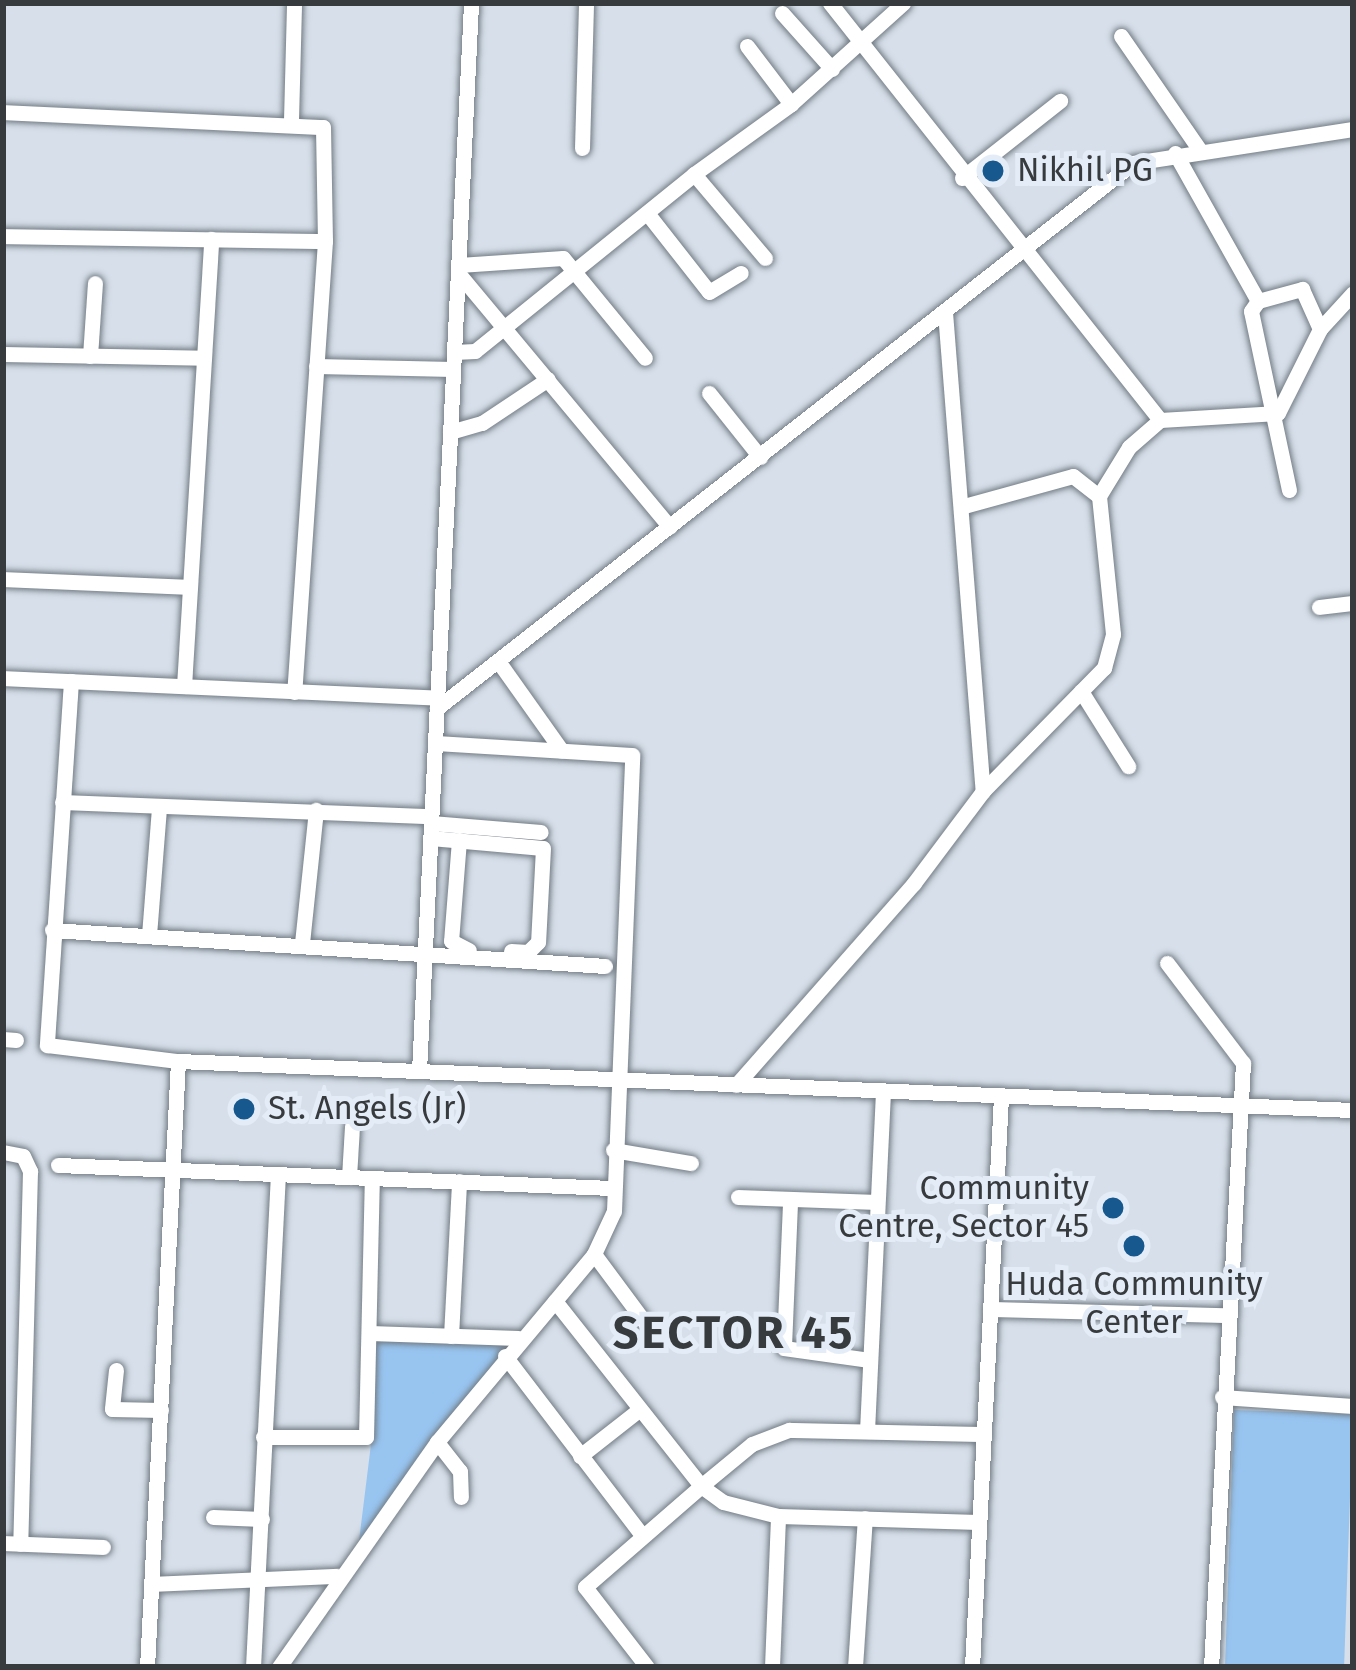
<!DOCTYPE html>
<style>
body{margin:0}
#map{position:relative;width:1356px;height:1670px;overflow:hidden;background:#d7e0ea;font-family:"Fira Sans",sans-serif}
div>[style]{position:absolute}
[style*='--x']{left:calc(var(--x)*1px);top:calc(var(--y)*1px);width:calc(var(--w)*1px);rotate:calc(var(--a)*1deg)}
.green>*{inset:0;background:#98c5f0;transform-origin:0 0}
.roads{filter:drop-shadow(0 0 3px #737c85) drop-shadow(0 0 3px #737c85)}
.minor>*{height:15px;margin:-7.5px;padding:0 7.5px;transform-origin:7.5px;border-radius:7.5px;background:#fff}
.dots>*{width:33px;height:33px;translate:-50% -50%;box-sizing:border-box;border:6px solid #e4edf7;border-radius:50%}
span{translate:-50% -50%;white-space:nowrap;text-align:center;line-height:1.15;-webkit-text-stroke:10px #e4edf7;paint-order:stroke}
.poi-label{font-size:33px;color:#373b3e}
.left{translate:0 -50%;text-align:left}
.right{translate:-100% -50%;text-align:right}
.district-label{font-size:45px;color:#373b3e;font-weight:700;letter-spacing:3px}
.frame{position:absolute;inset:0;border:6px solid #373b3e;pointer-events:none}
</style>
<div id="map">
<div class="green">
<div style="clip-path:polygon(373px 1336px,510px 1342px,359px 1541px,371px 1444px)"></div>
<div style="left:1234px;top:1410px;width:119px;height:257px;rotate:2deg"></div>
</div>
<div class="roads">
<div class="minor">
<div style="--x:830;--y:3;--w:532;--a:51.64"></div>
<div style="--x:782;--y:13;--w:75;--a:48.2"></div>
<div style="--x:1121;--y:36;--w:141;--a:55.4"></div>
<div style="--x:747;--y:46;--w:73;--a:52.8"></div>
<div style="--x:3;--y:112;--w:320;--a:2.7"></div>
<div style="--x:323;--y:127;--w:114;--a:89"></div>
<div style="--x:325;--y:241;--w:452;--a:93.9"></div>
<div style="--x:291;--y:120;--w:117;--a:-88.5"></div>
<div style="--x:582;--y:148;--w:145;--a:-88.4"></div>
<div style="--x:1175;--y:153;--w:170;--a:60.7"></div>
<div style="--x:694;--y:174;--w:120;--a:-35.8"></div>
<div style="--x:791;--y:104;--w:151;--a:-42"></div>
<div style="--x:962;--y:178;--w:125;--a:-38.2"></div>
<div style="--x:647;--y:213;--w:100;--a:51.9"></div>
<div style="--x:709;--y:292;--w:37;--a:-31"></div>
<div style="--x:3;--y:236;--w:322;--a:0.9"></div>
<div style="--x:459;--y:265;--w:104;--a:-3.9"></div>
<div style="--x:563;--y:258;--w:129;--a:50.6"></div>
<div style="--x:459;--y:274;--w:329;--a:50.2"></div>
<div style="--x:945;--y:312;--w:481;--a:85.5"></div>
<div style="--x:454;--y:352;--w:21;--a:-3"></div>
<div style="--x:475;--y:351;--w:282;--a:-38.9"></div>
<div style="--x:694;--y:174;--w:110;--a:49.8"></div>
<div style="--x:3;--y:354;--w:201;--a:1.1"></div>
<div style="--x:90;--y:356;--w:73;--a:-86.1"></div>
<div style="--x:316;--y:366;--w:137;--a:1.3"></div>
<div style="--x:709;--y:393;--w:82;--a:51.4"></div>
<div style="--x:450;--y:432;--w:33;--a:-16"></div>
<div style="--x:482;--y:423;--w:79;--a:-33.7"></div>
<div style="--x:1289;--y:490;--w:183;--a:-102"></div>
<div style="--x:1251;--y:311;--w:12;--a:-55"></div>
<div style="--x:1258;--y:301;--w:46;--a:-15.3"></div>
<div style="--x:1302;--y:289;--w:44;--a:65.8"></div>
<div style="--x:964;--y:506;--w:113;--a:-15.4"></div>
<div style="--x:1073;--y:476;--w:33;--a:38"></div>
<div style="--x:3;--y:579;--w:187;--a:2.4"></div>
<div style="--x:1319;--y:607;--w:34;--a:-7"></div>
<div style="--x:498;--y:661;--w:110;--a:54.6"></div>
<div style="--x:3;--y:678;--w:435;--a:2.6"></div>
<div style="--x:71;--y:681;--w:365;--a:93.8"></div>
<div style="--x:47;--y:1045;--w:132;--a:7"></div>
<div style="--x:178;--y:1061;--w:1176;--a:2.39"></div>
<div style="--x:184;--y:686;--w:448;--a:-86.5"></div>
<div style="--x:1081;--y:691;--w:89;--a:57.9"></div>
<div style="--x:437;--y:708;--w:884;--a:-38.06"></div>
<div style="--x:1133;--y:163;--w:223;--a:-8.8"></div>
<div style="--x:62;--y:802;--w:369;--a:2.2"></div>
<div style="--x:431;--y:823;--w:110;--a:4.7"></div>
<div style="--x:431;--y:838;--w:112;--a:5.1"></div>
<div style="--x:543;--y:848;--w:94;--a:93"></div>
<div style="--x:538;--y:942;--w:14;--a:135"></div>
<div style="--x:528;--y:952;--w:17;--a:-177"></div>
<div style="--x:459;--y:840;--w:101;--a:94.5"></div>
<div style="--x:451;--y:941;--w:20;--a:27"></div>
<div style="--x:52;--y:930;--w:554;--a:3.72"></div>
<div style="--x:149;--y:935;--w:128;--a:-85.5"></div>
<div style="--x:302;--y:943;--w:134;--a:-84"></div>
<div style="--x:1167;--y:963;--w:126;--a:52.8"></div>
<div style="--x:1243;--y:1063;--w:605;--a:93.03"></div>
<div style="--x:3;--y:1039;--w:13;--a:4"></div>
<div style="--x:419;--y:1071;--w:1069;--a:-87.21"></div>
<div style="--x:736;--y:1085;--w:269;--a:-48.6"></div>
<div style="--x:914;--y:883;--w:115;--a:-53.1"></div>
<div style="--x:983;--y:791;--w:173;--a:-45.5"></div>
<div style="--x:1104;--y:668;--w:35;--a:-75"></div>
<div style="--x:1113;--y:634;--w:139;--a:-95.8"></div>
<div style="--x:1099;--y:496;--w:57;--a:-58.5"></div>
<div style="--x:1129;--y:447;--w:41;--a:-41.1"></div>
<div style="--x:1160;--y:420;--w:118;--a:-3.4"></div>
<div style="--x:1278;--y:413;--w:94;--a:-63.4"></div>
<div style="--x:1320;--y:329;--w:49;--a:-47.5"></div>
<div style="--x:613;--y:1150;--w:79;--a:9.5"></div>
<div style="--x:3;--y:1152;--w:20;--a:11"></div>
<div style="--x:23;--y:1156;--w:17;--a:65"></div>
<div style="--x:30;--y:1171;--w:373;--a:91.5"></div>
<div style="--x:58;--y:1165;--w:554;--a:2.38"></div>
<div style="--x:349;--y:1177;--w:51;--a:-86.6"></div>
<div style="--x:738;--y:1197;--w:139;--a:2.1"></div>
<div style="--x:790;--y:1203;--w:145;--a:92.4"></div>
<div style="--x:784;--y:1348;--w:86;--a:8"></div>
<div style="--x:594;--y:1254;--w:102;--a:53.4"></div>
<div style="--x:555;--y:1301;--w:236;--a:51.7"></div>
<div style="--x:701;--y:1486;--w:66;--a:-39.5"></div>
<div style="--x:752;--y:1444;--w:40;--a:-21"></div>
<div style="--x:789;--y:1430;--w:195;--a:1.2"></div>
<div style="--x:990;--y:1309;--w:236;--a:1.5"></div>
<div style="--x:370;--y:1333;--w:148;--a:1.9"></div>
<div style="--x:451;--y:1336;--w:155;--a:-87"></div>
<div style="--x:505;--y:1356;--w:225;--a:52.6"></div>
<div style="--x:116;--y:1370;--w:39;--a:96"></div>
<div style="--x:112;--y:1409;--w:49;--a:1.2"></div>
<div style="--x:1222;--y:1397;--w:131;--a:3.9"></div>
<div style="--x:867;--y:1431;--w:339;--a:-87.3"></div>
<div style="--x:263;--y:1437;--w:103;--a:0"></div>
<div style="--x:366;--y:1437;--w:259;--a:-88.7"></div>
<div style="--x:437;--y:1442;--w:37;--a:52"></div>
<div style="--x:460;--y:1471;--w:26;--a:88"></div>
<div style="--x:580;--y:1456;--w:76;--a:-38.1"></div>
<div style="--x:213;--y:1517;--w:49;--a:2.3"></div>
<div style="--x:3;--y:1543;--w:100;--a:2.3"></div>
<div style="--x:152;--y:1584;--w:185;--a:-2.5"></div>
<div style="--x:147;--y:1667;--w:607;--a:-87.07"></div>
<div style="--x:253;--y:1667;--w:493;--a:-87.1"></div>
<div style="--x:279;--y:1667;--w:275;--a:-54.9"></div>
<div style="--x:437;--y:1442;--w:245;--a:-50.1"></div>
<div style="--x:594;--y:1254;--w:47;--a:-65.1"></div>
<div style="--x:614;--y:1211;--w:456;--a:-87.7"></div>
<div style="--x:632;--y:755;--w:197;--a:-176.5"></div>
<div style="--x:647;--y:1667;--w:101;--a:-127.8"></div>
<div style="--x:585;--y:1587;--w:154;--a:-41"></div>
<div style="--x:701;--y:1486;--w:27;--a:36"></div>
<div style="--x:723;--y:1502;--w:57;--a:14.3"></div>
<div style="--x:778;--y:1516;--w:201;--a:1.7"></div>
<div style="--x:772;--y:1667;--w:151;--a:-87.7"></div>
<div style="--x:855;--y:1667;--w:149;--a:-86.2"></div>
<div style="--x:972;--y:1667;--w:572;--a:-87.09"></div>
</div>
</div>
<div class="dots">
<div style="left:993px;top:171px;background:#17598e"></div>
<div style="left:244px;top:1109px;background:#17598e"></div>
<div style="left:1113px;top:1208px;background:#17598e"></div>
<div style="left:1134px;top:1246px;background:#17598e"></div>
</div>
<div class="poi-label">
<span class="left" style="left:1017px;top:171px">Nikhil PG</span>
<span class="left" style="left:268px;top:1109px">St. Angels (Jr)</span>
<span class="right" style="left:1089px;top:1208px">Community<br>Centre, Sector 45</span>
<span style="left:1134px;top:1304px">Huda Community<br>Center</span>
</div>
<div class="district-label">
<span style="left:734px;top:1334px">SECTOR 45</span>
</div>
<div class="frame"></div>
</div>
